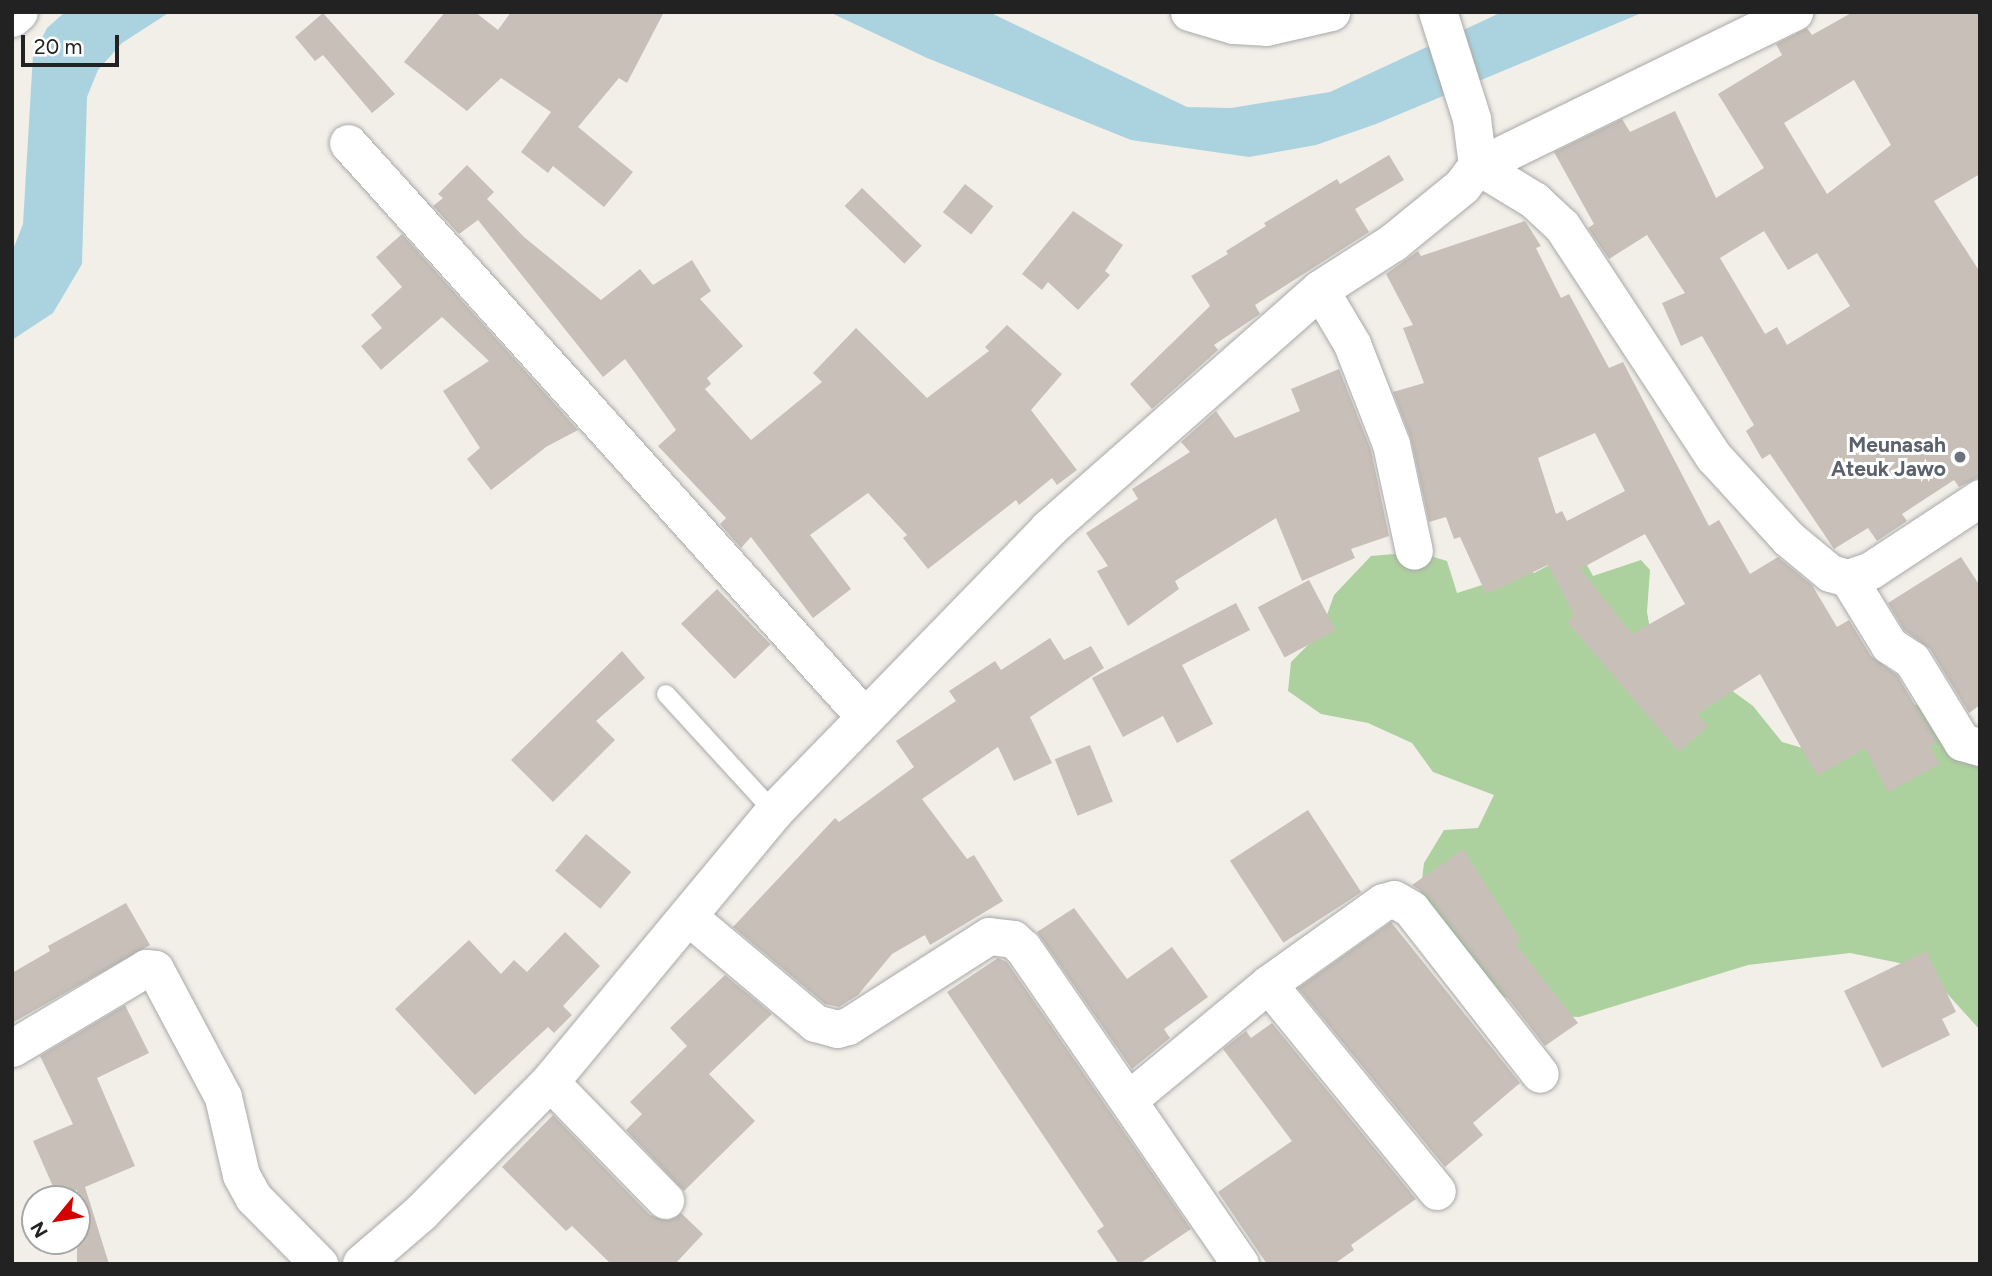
<!DOCTYPE html>
<style>
body{margin:0}
#map{position:relative;width:1992px;height:1276px;overflow:hidden;background:#f2efe9;font-family:Figtree,sans-serif}
div>[style]{position:absolute}
[style*='--x']{left:calc(var(--x)*1px);top:calc(var(--y)*1px);width:calc(var(--w)*1px);rotate:calc(var(--a)*1deg)}
.forest>*{inset:0;background:#add19e}
.water>*{inset:0;background:#aad3df}
.building>*{inset:0;background:#c7bfb8;transform-origin:0 0}
.roads{filter:drop-shadow(0 0 2px #a9a9a9) drop-shadow(0 0 2px #a9a9a9)}
.service>*{height:18px;margin:-9px;padding:0 9px;transform-origin:9px;border-radius:9px;background:#fff}
.minor>*{height:37px;margin:-18.5px;padding:0 18.5px;transform-origin:18.5px;border-radius:18.5px;background:#fff}
.tertiary>*{height:38px;margin:-19px;padding:0 19px;transform-origin:19px;border-radius:19px;background:#fff}
.dots>*{width:19px;height:19px;translate:-50% -50%;box-sizing:border-box;border:4px solid #fff;border-radius:50%}
span{translate:-50% -50%;white-space:nowrap;text-align:center;line-height:1.15;-webkit-text-stroke:6px #fff;paint-order:stroke}
.worship-label{font-size:21px;color:#5b616d;font-weight:700}
.right{translate:-100% -50%;text-align:right}
.frame{position:absolute;inset:0;border:14px solid #222;pointer-events:none}
.north{position:absolute;left:21px;top:1185px;width:70px;height:70px;box-sizing:border-box;background:#fff;border:2px solid #a7a7a7;border-radius:50%;rotate:240deg;font-size:19px;font-weight:700;line-height:28px;text-align:center;color:#222}
.north::after{content:'';display:block;margin:auto;width:24px;height:32px;background:#d40000;clip-path:polygon(50% 0,100% 100%,50% 72%,0 100%)}
.scale{position:absolute;left:21px;top:35px;width:98px;height:32px;box-sizing:border-box;border:4px solid #222;border-top:0;padding-left:9px;font-size:21px;line-height:24px;white-space:nowrap;color:#222;-webkit-text-stroke:5px #fff;paint-order:stroke}
</style>
<div id="map">
<div class="forest">
<div style="clip-path:polygon(1417px 552px,1447px 561px,1457px 593px,1482px 585px,1511px 559px,1534px 573px,1570px 554px,1582px 556px,1593px 576px,1641px 560px,1650px 570px,1647px 612px,1654px 651px,1727px 687px,1753px 706px,1782px 742px,1820px 753px,1904px 702px,1936px 709px,1980px 740px,1980px 1030px,1924px 968px,1850px 953px,1748px 965px,1579px 1017px,1535px 1015px,1479px 981px,1420px 896px,1424px 863px,1444px 830px,1478px 828px,1494px 795px,1433px 772px,1412px 743px,1368px 723px,1321px 714px,1288px 691px,1291px 662px,1321px 632px,1334px 595px,1371px 556px)"></div>
</div>
<div class="water">
<div style="clip-path:polygon(65px 12px,170px 12px,122px 43px,98px 70px,87px 97px,82px 264px,53px 313px,12px 340px,12px 252px,23px 224px,33px 55px,47px 28px)"></div>
<div style="clip-path:polygon(829px 12px,989px 12px,1187px 107px,1231px 108px,1330px 92px,1502px 12px,1644px 12px,1376px 124px,1316px 145px,1249px 157px,1131px 140px,927px 58px)"></div>
</div>
<div class="building">
<div style="clip-path:polygon(445px 12px,475px 12px,498px 30px,511px 12px,664px 12px,627px 83px,619px 78px,578px 127px,633px 172px,604px 207px,553px 166px,548px 173px,521px 152px,551px 112px,501px 78px,467px 111px,404px 62px)"></div>
<div style="clip-path:polygon(evenodd,1853px 12px,1980px 12px,1980px 174px,1934px 201px,1980px 272px,1980px 477px,1959px 487px,1954px 480px,1902px 514px,1907px 521px,1877px 541px,1868px 528px,1834px 549px,1770px 454px,1762px 459px,1746px 431px,1754px 425px,1702px 336px,1681px 346px,1662px 303px,1685px 293px,1647px 235px,1609px 259px,1588px 228px,1594px 224px,1554px 152px,1622px 119px,1630px 132px,1675px 111px,1716px 198px,1764px 168px,1718px 94px,1782px 55px,1776px 44px,1807px 28px,1812px 35px,1853px 12px,1854px 80px,1891px 145px,1827px 194px,1784px 123px,1854px 80px,1853px 12px,1764px 231px,1788px 270px,1817px 253px,1850px 306px,1787px 345px,1777px 327px,1765px 334px,1720px 258px,1764px 231px)"></div>
<div style="clip-path:polygon(323px 13px,395px 94px,372px 113px,323px 55px,315px 61px,295px 37px)"></div>
<div style="clip-path:polygon(1389px 155px,1404px 180px,1355px 209px,1369px 232px,1255px 305px,1260px 314px,1214px 345px,1218px 350px,1152px 409px,1130px 384px,1210px 306px,1191px 276px,1228px 254px,1226px 251px,1266px 226px,1264px 223px,1337px 179px,1340px 184px)"></div>
<div style="clip-path:polygon(467px 165px,494px 192px,487px 199px,524px 237px,601px 300px,640px 269px,653px 285px,692px 260px,711px 291px,700px 299px,743px 346px,707px 378px,711px 384px,705px 389px,751px 440px,822px 382px,813px 373px,856px 328px,927px 398px,989px 351px,985px 347px,1007px 325px,1062px 374px,1031px 410px,1077px 470px,1057px 485px,1052px 478px,1019px 505px,1016px 500px,928px 569px,903px 538px,907px 535px,868px 493px,810px 535px,851px 589px,813px 618px,751px 537px,741px 548px,720px 524px,726px 518px,658px 446px,676px 430px,625px 359px,603px 377px,478px 220px,459px 234px,433px 206px,443px 198px,438px 194px)"></div>
<div style="left:965px;top:184px;width:36px;height:36px;rotate:38deg"></div>
<div style="left:862px;top:188px;width:83px;height:25px;rotate:44deg"></div>
<div style="clip-path:polygon(1073px 211px,1123px 245px,1105px 271px,1110px 275px,1078px 310px,1048px 282px,1042px 290px,1022px 274px)"></div>
<div style="clip-path:polygon(evenodd,1525px 221px,1541px 246px,1536px 248px,1561px 298px,1569px 294px,1609px 368px,1623px 362px,1709px 526px,1719px 520px,1750px 574px,1778px 557px,1812px 585px,1837px 627px,1849px 620px,1871px 656px,1897px 675px,1937px 742px,1930px 746px,1940px 764px,1888px 792px,1865px 748px,1817px 776px,1760px 674px,1697px 714px,1708px 726px,1679px 752px,1567px 622px,1574px 615px,1548px 565px,1486px 594px,1460px 537px,1454px 539px,1446px 517px,1429px 522px,1411px 439px,1393px 392px,1424px 383px,1403px 328px,1413px 325px,1386px 274px,1418px 251px,1421px 256px,1525px 221px,1595px 433px,1625px 491px,1567px 521px,1562px 511px,1556px 514px,1538px 458px,1595px 433px,1525px 221px,1645px 534px,1685px 604px,1632px 634px,1580px 569px,1645px 534px)"></div>
<div style="clip-path:polygon(402px 234px,578px 430px,546px 447px,491px 490px,467px 459px,480px 448px,443px 391px,489px 361px,442px 317px,381px 370px,361px 346px,382px 328px,371px 315px,402px 287px,376px 257px)"></div>
<div style="clip-path:polygon(1339px 369px,1371px 450px,1389px 536px,1351px 549px,1355px 558px,1302px 581px,1276px 518px,1175px 581px,1179px 589px,1128px 626px,1097px 571px,1108px 566px,1086px 533px,1138px 499px,1132px 489px,1190px 452px,1181px 442px,1216px 411px,1235px 438px,1300px 411px,1291px 389px)"></div>
<div style="clip-path:polygon(1961px 557px,1980px 586px,1980px 705px,1969px 713px,1930px 649px,1904px 630px,1888px 603px)"></div>
<div style="left:1309px;top:580px;width:57px;height:58px;rotate:62deg"></div>
<div style="left:717px;top:589px;width:77px;height:50px;rotate:46deg"></div>
<div style="clip-path:polygon(1236px 603px,1250px 630px,1182px 665px,1213px 724px,1177px 743px,1163px 716px,1123px 737px,1092px 678px)"></div>
<div style="clip-path:polygon(1050px 638px,1064px 660px,1091px 646px,1104px 668px,1030px 717px,1052px 763px,1014px 781px,998px 747px,922px 799px,967px 859px,974px 855px,1003px 901px,930px 945px,925px 935px,892px 954px,858px 995px,839px 1007px,825px 1004px,733px 927px,835px 818px,839px 822px,914px 767px,896px 741px,956px 701px,949px 691px,995px 661px,1001px 670px)"></div>
<div style="clip-path:polygon(622px 651px,645px 678px,596px 721px,615px 740px,553px 802px,511px 760px)"></div>
<div style="left:1090px;top:745px;width:61px;height:38px;rotate:68deg"></div>
<div style="left:1308px;top:810px;width:98px;height:93px;rotate:57deg"></div>
<div style="left:586px;top:834px;width:59px;height:48px;rotate:40deg"></div>
<div style="clip-path:polygon(1463px 849px,1521px 940px,1515px 944px,1578px 1023px,1545px 1046px,1428px 896px,1412px 885px)"></div>
<div style="clip-path:polygon(126px 903px,150px 945px,12px 1023px,12px 973px,50px 951px,48px 946px)"></div>
<div style="clip-path:polygon(1074px 908px,1127px 979px,1172px 947px,1208px 997px,1164px 1029px,1170px 1038px,1132px 1069px,1037px 932px)"></div>
<div style="clip-path:polygon(1391px 922px,1520px 1083px,1473px 1123px,1483px 1135px,1445px 1167px,1298px 988px)"></div>
<div style="clip-path:polygon(565px 932px,600px 966px,563px 1006px,572px 1015px,554px 1033px,548px 1027px,475px 1095px,395px 1009px,469px 940px,501px 974px,514px 960px,527px 972px)"></div>
<div style="clip-path:polygon(1926px 951px,1956px 1012px,1942px 1019px,1950px 1035px,1882px 1068px,1844px 991px)"></div>
<div style="clip-path:polygon(998px 958px,1007px 962px,1191px 1229px,1139px 1264px,1119px 1264px,1097px 1231px,1104px 1226px,947px 992px)"></div>
<div style="clip-path:polygon(725px 975px,772px 1014px,709px 1074px,755px 1121px,684px 1191px,626px 1130px,642px 1114px,630px 1102px,687px 1046px,670px 1028px)"></div>
<div style="clip-path:polygon(125px 1005px,149px 1053px,97px 1078px,135px 1166px,85px 1187px,109px 1264px,77px 1264px,77px 1190px,58px 1198px,33px 1141px,73px 1124px,40px 1056px)"></div>
<div style="clip-path:polygon(1272px 1023px,1416px 1199px,1351px 1245px,1354px 1250px,1334px 1264px,1267px 1264px,1218px 1192px,1292px 1141px,1223px 1049px,1246px 1031px,1251px 1038px)"></div>
<div style="clip-path:polygon(553px 1115px,650px 1215px,669px 1220px,681px 1213px,703px 1234px,675px 1264px,611px 1264px,572px 1226px,566px 1231px,502px 1167px)"></div>
</div>
<div class="roads">
<div class="service">
<div style="--x:666;--y:694;--w:160;--a:47.5"></div>
</div>
<div class="minor">
<div style="--x:1189;--y:12;--w:46;--a:16.5"></div>
<div style="--x:1233;--y:25;--w:33;--a:3"></div>
<div style="--x:1266;--y:27;--w:67;--a:-13"></div>
<div style="--x:12;--y:18;--w:9;--a:-41"></div>
<div style="--x:348;--y:143;--w:770;--a:48"></div>
<div style="--x:1478;--y:166;--w:66;--a:31.3"></div>
<div style="--x:1534;--y:200;--w:38;--a:43"></div>
<div style="--x:1562;--y:226;--w:277;--a:56.7"></div>
<div style="--x:1714;--y:457;--w:111;--a:47.6"></div>
<div style="--x:1789;--y:539;--w:53;--a:39.7"></div>
<div style="--x:1830;--y:573;--w:19;--a:16"></div>
<div style="--x:1848;--y:578;--w:24;--a:-19"></div>
<div style="--x:1871;--y:570;--w:131;--a:-33.4"></div>
<div style="--x:1478;--y:166;--w:352;--a:-26"></div>
<div style="--x:1320;--y:290;--w:63;--a:59.3"></div>
<div style="--x:1352;--y:344;--w:107;--a:68.7"></div>
<div style="--x:1391;--y:444;--w:109;--a:77.9"></div>
<div style="--x:1848;--y:578;--w:79;--a:58.5"></div>
<div style="--x:1889;--y:645;--w:27;--a:33"></div>
<div style="--x:1912;--y:660;--w:96;--a:58.6"></div>
<div style="--x:1962;--y:742;--w:19;--a:16"></div>
<div style="--x:690;--y:918;--w:163;--a:40"></div>
<div style="--x:815;--y:1023;--w:23;--a:15"></div>
<div style="--x:837;--y:1029;--w:11;--a:-15"></div>
<div style="--x:848;--y:1026;--w:167;--a:-32.6"></div>
<div style="--x:989;--y:936;--w:24;--a:7"></div>
<div style="--x:1013;--y:939;--w:13;--a:42"></div>
<div style="--x:1023;--y:948;--w:383;--a:55.5"></div>
<div style="--x:1268;--y:984;--w:267;--a:50.8"></div>
<div style="--x:12;--y:1048;--w:156;--a:-30.8"></div>
<div style="--x:146;--y:968;--w:9;--a:6"></div>
<div style="--x:155;--y:969;--w:145;--a:62"></div>
<div style="--x:223;--y:1097;--w:80;--a:77"></div>
<div style="--x:241;--y:1175;--w:26;--a:61"></div>
<div style="--x:254;--y:1198;--w:93;--a:45.4"></div>
<div style="--x:550;--y:1082;--w:165;--a:45.7"></div>
<div style="--x:1128;--y:1100;--w:182;--a:-39.6"></div>
<div style="--x:1268;--y:984;--w:141;--a:-35.5"></div>
<div style="--x:1383;--y:902;--w:11;--a:-15"></div>
<div style="--x:1394;--y:899;--w:20;--a:30"></div>
<div style="--x:1411;--y:909;--w:209;--a:52"></div>
</div>
<div class="tertiary">
<div style="--x:362;--y:1264;--w:78;--a:-40.8"></div>
<div style="--x:421;--y:1213;--w:184;--a:-45.4"></div>
<div style="--x:550;--y:1082;--w:351;--a:-50.3"></div>
<div style="--x:774;--y:812;--w:395;--a:-45.8"></div>
<div style="--x:1049;--y:529;--w:361;--a:-41.4"></div>
<div style="--x:1320;--y:290;--w:87;--a:-32.8"></div>
<div style="--x:1393;--y:243;--w:89;--a:-39.1"></div>
<div style="--x:1462;--y:187;--w:26;--a:-53"></div>
<div style="--x:1478;--y:166;--w:47;--a:-97.3"></div>
<div style="--x:1472;--y:119;--w:112;--a:-107.6"></div>
</div>
</div>
<div class="dots">
<div style="left:1960px;top:457px;background:#6b7280"></div>
</div>
<div class="worship-label">
<span class="right" style="left:1946px;top:457px">Meunasah<br>Ateuk Jawo</span>
</div>
<div class="frame"></div>
<div class="north">N</div>
<div class="scale">20 m</div>
</div>
